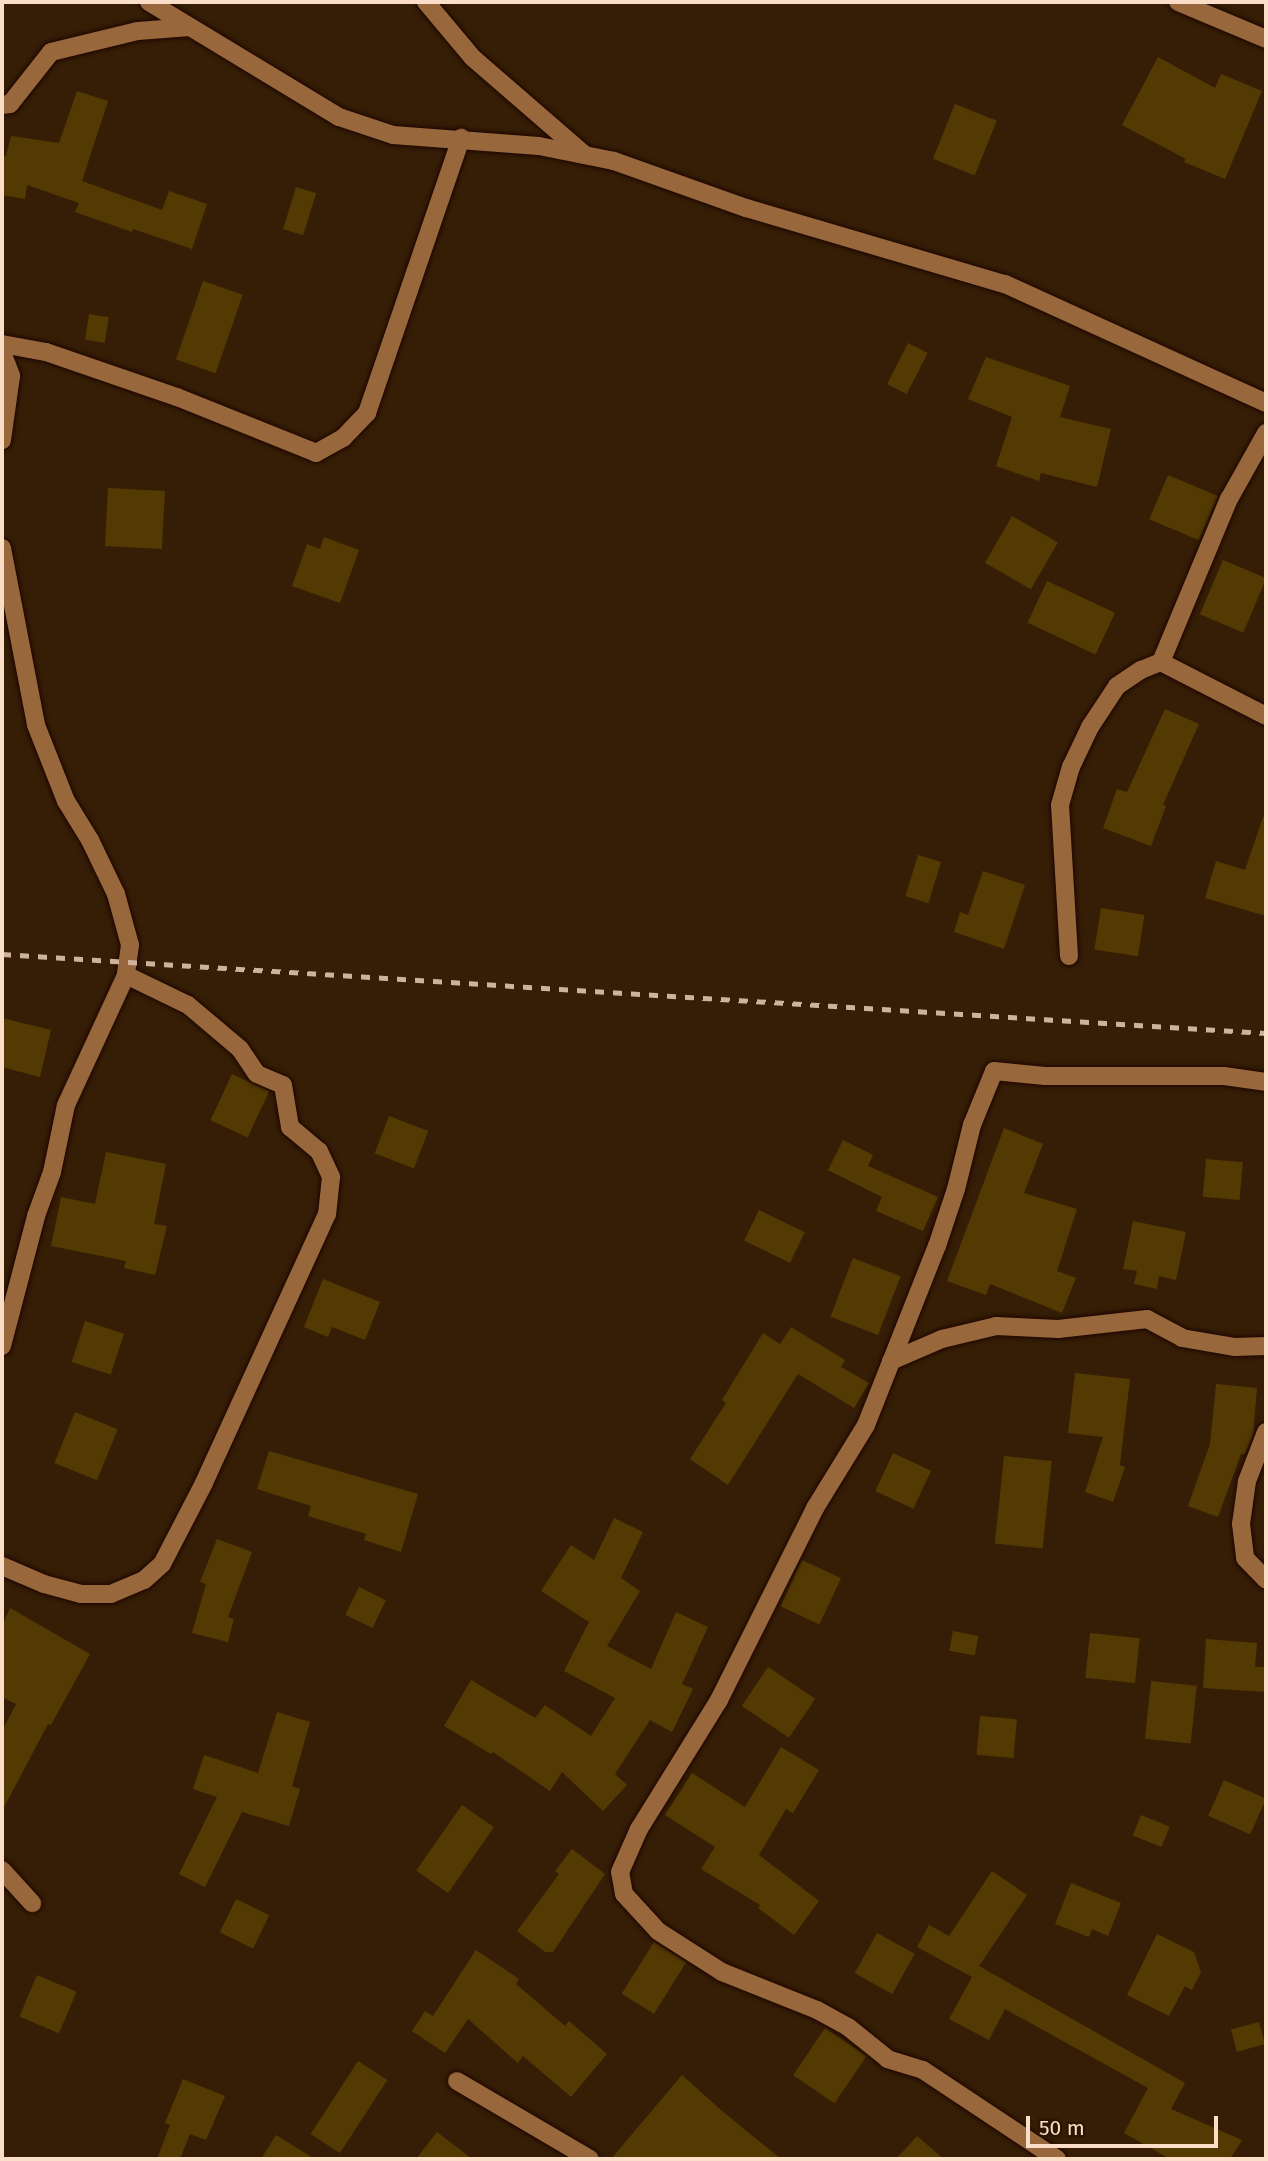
<!DOCTYPE html>
<style>
body{margin:0}
#map{position:relative;width:1268px;height:2161px;overflow:hidden;background:#361e06;font-family:"Fira Sans",sans-serif}
div>[style]{position:absolute}
[style*='--x']{left:calc(var(--x)*1px);top:calc(var(--y)*1px);width:calc(var(--w)*1px);rotate:calc(var(--a)*1deg)}
.building>*{inset:0;background:#533a03;transform-origin:0 0}
.roads{filter:drop-shadow(0 0 2px #1d0600) drop-shadow(0 0 2px #1d0600)}
.minor>*{height:18px;margin:-9px;padding:0 9px;transform-origin:9px;border-radius:9px;background:#98673c}
.rail>*{height:5px;margin-top:-2.5px;transform-origin:0;background:repeating-linear-gradient(90deg,#ceb29c 0 9px,transparent 0 18px)}
span{translate:-50% -50%;white-space:nowrap;text-align:center;line-height:1.15;-webkit-text-stroke:7px #2c1400;paint-order:stroke}
.frame{position:absolute;inset:0;border:4px solid #fbdec8;pointer-events:none}
.scale{position:absolute;left:1026px;top:2116px;width:192px;height:32px;box-sizing:border-box;border:4px solid #fbdec8;border-top:0;padding-left:9px;font-size:21px;line-height:24px;white-space:nowrap;color:#fbdec8;-webkit-text-stroke:5px #2c1400;paint-order:stroke}
</style>
<div id="map">
<div class="building">
<div style="clip-path:polygon(1158px 57px,1215px 88px,1221px 74px,1262px 91px,1225px 179px,1184px 162px,1186px 159px,1122px 125px)"></div>
<div style="clip-path:polygon(77px 91px,108px 101px,82px 181px,162px 210px,169px 191px,207px 204px,192px 249px,133px 229px,132px 232px,75px 212px,79px 203px,27px 185px,25px 199px,2px 195px,2px 155px,6px 156px,11px 136px,59px 143px)"></div>
<div style="left:955px;top:104px;width:45px;height:59px;rotate:22deg"></div>
<div style="left:296px;top:187px;width:21px;height:44px;rotate:17deg"></div>
<div style="left:203px;top:281px;width:42px;height:83px;rotate:19deg"></div>
<div style="left:89px;top:314px;width:20px;height:26px;rotate:9deg"></div>
<div style="left:908px;top:343px;width:22px;height:46px;rotate:27deg"></div>
<div style="clip-path:polygon(986px 357px,1070px 386px,1060px 417px,1111px 429px,1097px 487px,1041px 473px,1039px 481px,996px 466px,1012px 417px,968px 399px)"></div>
<div style="left:1168px;top:475px;width:54px;height:48px;rotate:23deg"></div>
<div style="left:108px;top:488px;width:57px;height:58px;rotate:3deg"></div>
<div style="left:1012px;top:516px;width:53px;height:54px;rotate:30deg"></div>
<div style="clip-path:polygon(324px 537px,359px 550px,340px 603px,292px 586px,307px 544px,320px 549px)"></div>
<div style="left:1223px;top:560px;width:47px;height:59px;rotate:23deg"></div>
<div style="left:1047px;top:581px;width:75px;height:46px;rotate:25deg"></div>
<div style="clip-path:polygon(1165px 709px,1199px 724px,1163px 805px,1166px 806px,1151px 846px,1103px 828px,1117px 789px,1127px 792px)"></div>
<div style="clip-path:polygon(1263px 817px,1266px 818px,1266px 916px,1205px 898px,1216px 861px,1245px 870px)"></div>
<div style="left:918px;top:855px;width:24px;height:43px;rotate:17deg"></div>
<div style="clip-path:polygon(983px 871px,1025px 885px,1004px 949px,954px 932px,960px 912px,968px 915px)"></div>
<div style="left:1101px;top:908px;width:44px;height:42px;rotate:9deg"></div>
<div style="clip-path:polygon(2px 1018px,51px 1030px,40px 1077px,2px 1067px)"></div>
<div style="left:232px;top:1074px;width:41px;height:51px;rotate:25deg"></div>
<div style="left:389px;top:1116px;width:42px;height:40px;rotate:21deg"></div>
<div style="clip-path:polygon(1004px 1128px,1043px 1144px,1024px 1193px,1077px 1209px,1057px 1271px,1076px 1278px,1062px 1313px,990px 1284px,986px 1295px,947px 1281px)"></div>
<div style="clip-path:polygon(843px 1140px,873px 1155px,868px 1166px,938px 1197px,923px 1231px,876px 1211px,882px 1197px,828px 1170px)"></div>
<div style="clip-path:polygon(106px 1152px,166px 1164px,154px 1224px,167px 1226px,155px 1275px,124px 1268px,126px 1261px,51px 1246px,61px 1197px,95px 1204px)"></div>
<div style="left:1206px;top:1159px;width:37px;height:38px;rotate:5deg"></div>
<div style="left:759px;top:1210px;width:51px;height:34px;rotate:26deg"></div>
<div style="clip-path:polygon(1133px 1221px,1186px 1232px,1176px 1280px,1159px 1276px,1157px 1289px,1134px 1284px,1137px 1271px,1123px 1269px)"></div>
<div style="left:853px;top:1258px;width:51px;height:63px;rotate:21deg"></div>
<div style="clip-path:polygon(323px 1279px,380px 1302px,365px 1340px,332px 1327px,328px 1337px,304px 1327px)"></div>
<div style="left:85px;top:1321px;width:41px;height:43px;rotate:18deg"></div>
<div style="clip-path:polygon(791px 1327px,845px 1360px,841px 1367px,869px 1383px,854px 1408px,798px 1374px,728px 1485px,690px 1459px,726px 1403px,722px 1400px,763px 1333px,780px 1344px)"></div>
<div style="clip-path:polygon(1075px 1373px,1130px 1379px,1120px 1465px,1125px 1467px,1113px 1502px,1085px 1492px,1103px 1437px,1068px 1433px)"></div>
<div style="clip-path:polygon(1216px 1384px,1257px 1388px,1253px 1435px,1245px 1454px,1241px 1454px,1218px 1517px,1188px 1506px,1210px 1444px)"></div>
<div style="left:75px;top:1412px;width:46px;height:55px;rotate:22deg"></div>
<div style="clip-path:polygon(269px 1451px,418px 1494px,401px 1552px,364px 1540px,366px 1534px,308px 1516px,311px 1506px,257px 1489px)"></div>
<div style="left:893px;top:1453px;width:42px;height:42px;rotate:25deg"></div>
<div style="left:1004px;top:1456px;width:48px;height:88px;rotate:6deg"></div>
<div style="clip-path:polygon(614px 1518px,643px 1532px,621px 1578px,640px 1591px,607px 1646px,651px 1669px,676px 1612px,708px 1627px,682px 1684px,693px 1689px,672px 1732px,650px 1720px,615px 1774px,627px 1785px,603px 1811px,562px 1772px,550px 1791px,493px 1752px,491px 1754px,444px 1726px,471px 1680px,535px 1718px,545px 1705px,591px 1736px,615px 1698px,564px 1671px,589px 1622px,541px 1591px,571px 1545px,594px 1560px)"></div>
<div style="clip-path:polygon(217px 1539px,252px 1552px,228px 1617px,234px 1619px,228px 1642px,192px 1633px,206px 1584px,200px 1582px)"></div>
<div style="left:802px;top:1560px;width:43px;height:51px;rotate:25deg"></div>
<div style="left:359px;top:1587px;width:30px;height:31px;rotate:26deg"></div>
<div style="clip-path:polygon(10px 1608px,90px 1654px,51px 1725px,48px 1724px,2px 1811px,2px 1731px,16px 1704px,2px 1697px,2px 1626px)"></div>
<div style="left:953px;top:1631px;width:26px;height:20px;rotate:11deg"></div>
<div style="left:1090px;top:1633px;width:50px;height:45px;rotate:6deg"></div>
<div style="clip-path:polygon(1206px 1639px,1257px 1643px,1255px 1667px,1266px 1667px,1266px 1692px,1203px 1688px)"></div>
<div style="left:768px;top:1667px;width:57px;height:47px;rotate:34deg"></div>
<div style="left:1151px;top:1681px;width:46px;height:58px;rotate:6deg"></div>
<div style="clip-path:polygon(277px 1712px,310px 1722px,292px 1786px,300px 1789px,289px 1826px,242px 1812px,205px 1887px,179px 1874px,217px 1797px,193px 1789px,204px 1755px,258px 1773px)"></div>
<div style="left:980px;top:1716px;width:37px;height:39px;rotate:5deg"></div>
<div style="clip-path:polygon(781px 1747px,819px 1770px,793px 1813px,786px 1809px,759px 1855px,819px 1901px,794px 1935px,758px 1908px,760px 1905px,701px 1869px,715px 1847px,665px 1815px,692px 1773px,745px 1807px)"></div>
<div style="left:1224px;top:1780px;width:46px;height:39px;rotate:24deg"></div>
<div style="left:462px;top:1805px;width:39px;height:80px;rotate:35deg"></div>
<div style="left:1141px;top:1815px;width:31px;height:22px;rotate:22deg"></div>
<div style="clip-path:polygon(572px 1849px,605px 1874px,553px 1952px,545px 1952px,517px 1931px,559px 1874px,555px 1871px)"></div>
<div style="clip-path:polygon(992px 1871px,1027px 1895px,979px 1966px,1185px 2083px,1171px 2109px,1242px 2140px,1230px 2159px,1170px 2159px,1124px 2133px,1148px 2088px,1005px 2009px,989px 2040px,949px 2019px,972px 1977px,917px 1947px,929px 1925px,949px 1936px)"></div>
<div style="clip-path:polygon(1071px 1883px,1121px 1903px,1108px 1936px,1092px 1929px,1089px 1937px,1055px 1924px)"></div>
<div style="left:236px;top:1899px;width:37px;height:37px;rotate:26deg"></div>
<div style="left:877px;top:1933px;width:43px;height:46px;rotate:29deg"></div>
<div style="clip-path:polygon(1157px 1934px,1194px 1952px,1201px 1972px,1192px 1990px,1185px 1986px,1169px 2016px,1127px 1995px)"></div>
<div style="left:654px;top:1942px;width:38px;height:61px;rotate:32deg"></div>
<div style="clip-path:polygon(476px 1950px,519px 1979px,516px 1984px,565px 2026px,569px 2021px,607px 2054px,571px 2097px,523px 2056px,518px 2063px,468px 2019px,445px 2053px,412px 2031px,425px 2011px,433px 2016px)"></div>
<div style="left:37px;top:1975px;width:43px;height:45px;rotate:23deg"></div>
<div style="left:1259px;top:2022px;width:23px;height:29px;rotate:75deg"></div>
<div style="left:825px;top:2028px;width:50px;height:57px;rotate:34deg"></div>
<div style="left:358px;top:2061px;width:35px;height:87px;rotate:33deg"></div>
<div style="clip-path:polygon(682px 2075px,722px 2111px,781px 2159px,611px 2159px)"></div>
<div style="clip-path:polygon(183px 2079px,225px 2096px,206px 2140px,190px 2134px,180px 2159px,157px 2159px,170px 2125px,165px 2123px)"></div>
<div style="clip-path:polygon(437px 2132px,472px 2159px,416px 2159px)"></div>
<div style="clip-path:polygon(276px 2135px,315px 2159px,261px 2159px)"></div>
<div style="clip-path:polygon(917px 2136px,944px 2159px,896px 2159px)"></div>
</div>
<div class="roads">
<div class="minor">
<div style="--x:149;--y:2;--w:222;--a:31.2"></div>
<div style="--x:339;--y:117;--w:57;--a:18.4"></div>
<div style="--x:393;--y:135;--w:146;--a:4.3"></div>
<div style="--x:539;--y:146;--w:76;--a:11.3"></div>
<div style="--x:614;--y:161;--w:140;--a:19.6"></div>
<div style="--x:746;--y:208;--w:270;--a:16.4"></div>
<div style="--x:1005;--y:284;--w:287;--a:24.5"></div>
<div style="--x:426;--y:2;--w:73;--a:50"></div>
<div style="--x:473;--y:58;--w:147;--a:40.9"></div>
<div style="--x:1178;--y:2;--w:95;--a:22.8"></div>
<div style="--x:2;--y:105;--w:8;--a:-7"></div>
<div style="--x:10;--y:104;--w:66;--a:-51.7"></div>
<div style="--x:51;--y:52;--w:89;--a:-13.6"></div>
<div style="--x:138;--y:31;--w:52;--a:-4.4"></div>
<div style="--x:2;--y:344;--w:45;--a:10.3"></div>
<div style="--x:46;--y:352;--w:139;--a:19"></div>
<div style="--x:177;--y:397;--w:150;--a:21.9"></div>
<div style="--x:316;--y:453;--w:31;--a:-29"></div>
<div style="--x:343;--y:438;--w:35;--a:-46"></div>
<div style="--x:367;--y:413;--w:291;--a:-71.1"></div>
<div style="--x:2;--y:352;--w:26;--a:69"></div>
<div style="--x:11;--y:376;--w:65;--a:98"></div>
<div style="--x:2;--y:548;--w:180;--a:79.1"></div>
<div style="--x:36;--y:725;--w:82;--a:68.5"></div>
<div style="--x:66;--y:801;--w:46;--a:58.4"></div>
<div style="--x:90;--y:840;--w:60;--a:64.3"></div>
<div style="--x:116;--y:894;--w:53;--a:74.6"></div>
<div style="--x:130;--y:945;--w:30;--a:98"></div>
<div style="--x:126;--y:975;--w:69;--a:25.8"></div>
<div style="--x:188;--y:1005;--w:68;--a:40.2"></div>
<div style="--x:240;--y:1049;--w:30;--a:56"></div>
<div style="--x:257;--y:1074;--w:28;--a:23"></div>
<div style="--x:283;--y:1085;--w:43;--a:80.5"></div>
<div style="--x:290;--y:1127;--w:38;--a:40"></div>
<div style="--x:319;--y:1151;--w:29;--a:65"></div>
<div style="--x:331;--y:1177;--w:37;--a:96"></div>
<div style="--x:327;--y:1214;--w:296;--a:114.6"></div>
<div style="--x:204;--y:1483;--w:91;--a:117.4"></div>
<div style="--x:162;--y:1564;--w:24;--a:138"></div>
<div style="--x:144;--y:1580;--w:36;--a:157"></div>
<div style="--x:111;--y:1594;--w:30;--a:180"></div>
<div style="--x:81;--y:1594;--w:38;--a:-165"></div>
<div style="--x:44;--y:1584;--w:46;--a:-156.8"></div>
<div style="--x:1161;--y:662;--w:118;--a:27.2"></div>
<div style="--x:1069;--y:956;--w:151;--a:-93.4"></div>
<div style="--x:1060;--y:805;--w:40;--a:-74"></div>
<div style="--x:1071;--y:767;--w:44;--a:-64.6"></div>
<div style="--x:1090;--y:727;--w:49;--a:-56.6"></div>
<div style="--x:1117;--y:686;--w:29;--a:-34"></div>
<div style="--x:1141;--y:670;--w:22;--a:-22"></div>
<div style="--x:1161;--y:662;--w:177;--a:-67.4"></div>
<div style="--x:1229;--y:499;--w:76;--a:-60.7"></div>
<div style="--x:2;--y:1346;--w:134;--a:-75.3"></div>
<div style="--x:36;--y:1216;--w:47;--a:-70"></div>
<div style="--x:52;--y:1172;--w:68;--a:-78.2"></div>
<div style="--x:66;--y:1105;--w:143;--a:-65.2"></div>
<div style="--x:891;--y:1361;--w:56;--a:-23.3"></div>
<div style="--x:942;--y:1339;--w:56;--a:-13.5"></div>
<div style="--x:996;--y:1326;--w:62;--a:2.8"></div>
<div style="--x:1058;--y:1329;--w:90;--a:-6.4"></div>
<div style="--x:1147;--y:1319;--w:40;--a:28"></div>
<div style="--x:1182;--y:1338;--w:54;--a:9.6"></div>
<div style="--x:1235;--y:1347;--w:31;--a:-2"></div>
<div style="--x:1266;--y:1432;--w:53;--a:111.2"></div>
<div style="--x:1247;--y:1481;--w:43;--a:97.9"></div>
<div style="--x:1241;--y:1524;--w:34;--a:83"></div>
<div style="--x:1245;--y:1558;--w:30;--a:46"></div>
<div style="--x:2;--y:1870;--w:45;--a:47.7"></div>
<div style="--x:457;--y:2081;--w:154;--a:30.4"></div>
<div style="--x:1057;--y:2159;--w:161;--a:-146.4"></div>
<div style="--x:923;--y:2070;--w:37;--a:-163"></div>
<div style="--x:888;--y:2059;--w:51;--a:-141.3"></div>
<div style="--x:848;--y:2027;--w:35;--a:-151"></div>
<div style="--x:817;--y:2010;--w:102;--a:-158.2"></div>
<div style="--x:722;--y:1972;--w:76;--a:-147.4"></div>
<div style="--x:658;--y:1931;--w:50;--a:-132.6"></div>
<div style="--x:624;--y:1894;--w:22;--a:-100"></div>
<div style="--x:620;--y:1872;--w:47;--a:-66.2"></div>
<div style="--x:639;--y:1829;--w:152;--a:-58.2"></div>
<div style="--x:719;--y:1700;--w:215;--a:-63.4"></div>
<div style="--x:815;--y:1508;--w:97;--a:-58.4"></div>
<div style="--x:866;--y:1425;--w:193;--a:-68.4"></div>
<div style="--x:937;--y:1246;--w:60;--a:-71.6"></div>
<div style="--x:956;--y:1189;--w:66;--a:-76"></div>
<div style="--x:972;--y:1125;--w:58;--a:-67.8"></div>
<div style="--x:994;--y:1071;--w:51;--a:5.6"></div>
<div style="--x:1045;--y:1076;--w:179;--a:0"></div>
<div style="--x:1224;--y:1076;--w:42;--a:8.1"></div>
</div>
</div>
<div class="rail">
<div style="--x:2;--y:954;--w:1266;--a:3.58"></div>
</div>
<div class="frame"></div>
<div class="scale">50 m</div>
</div>
